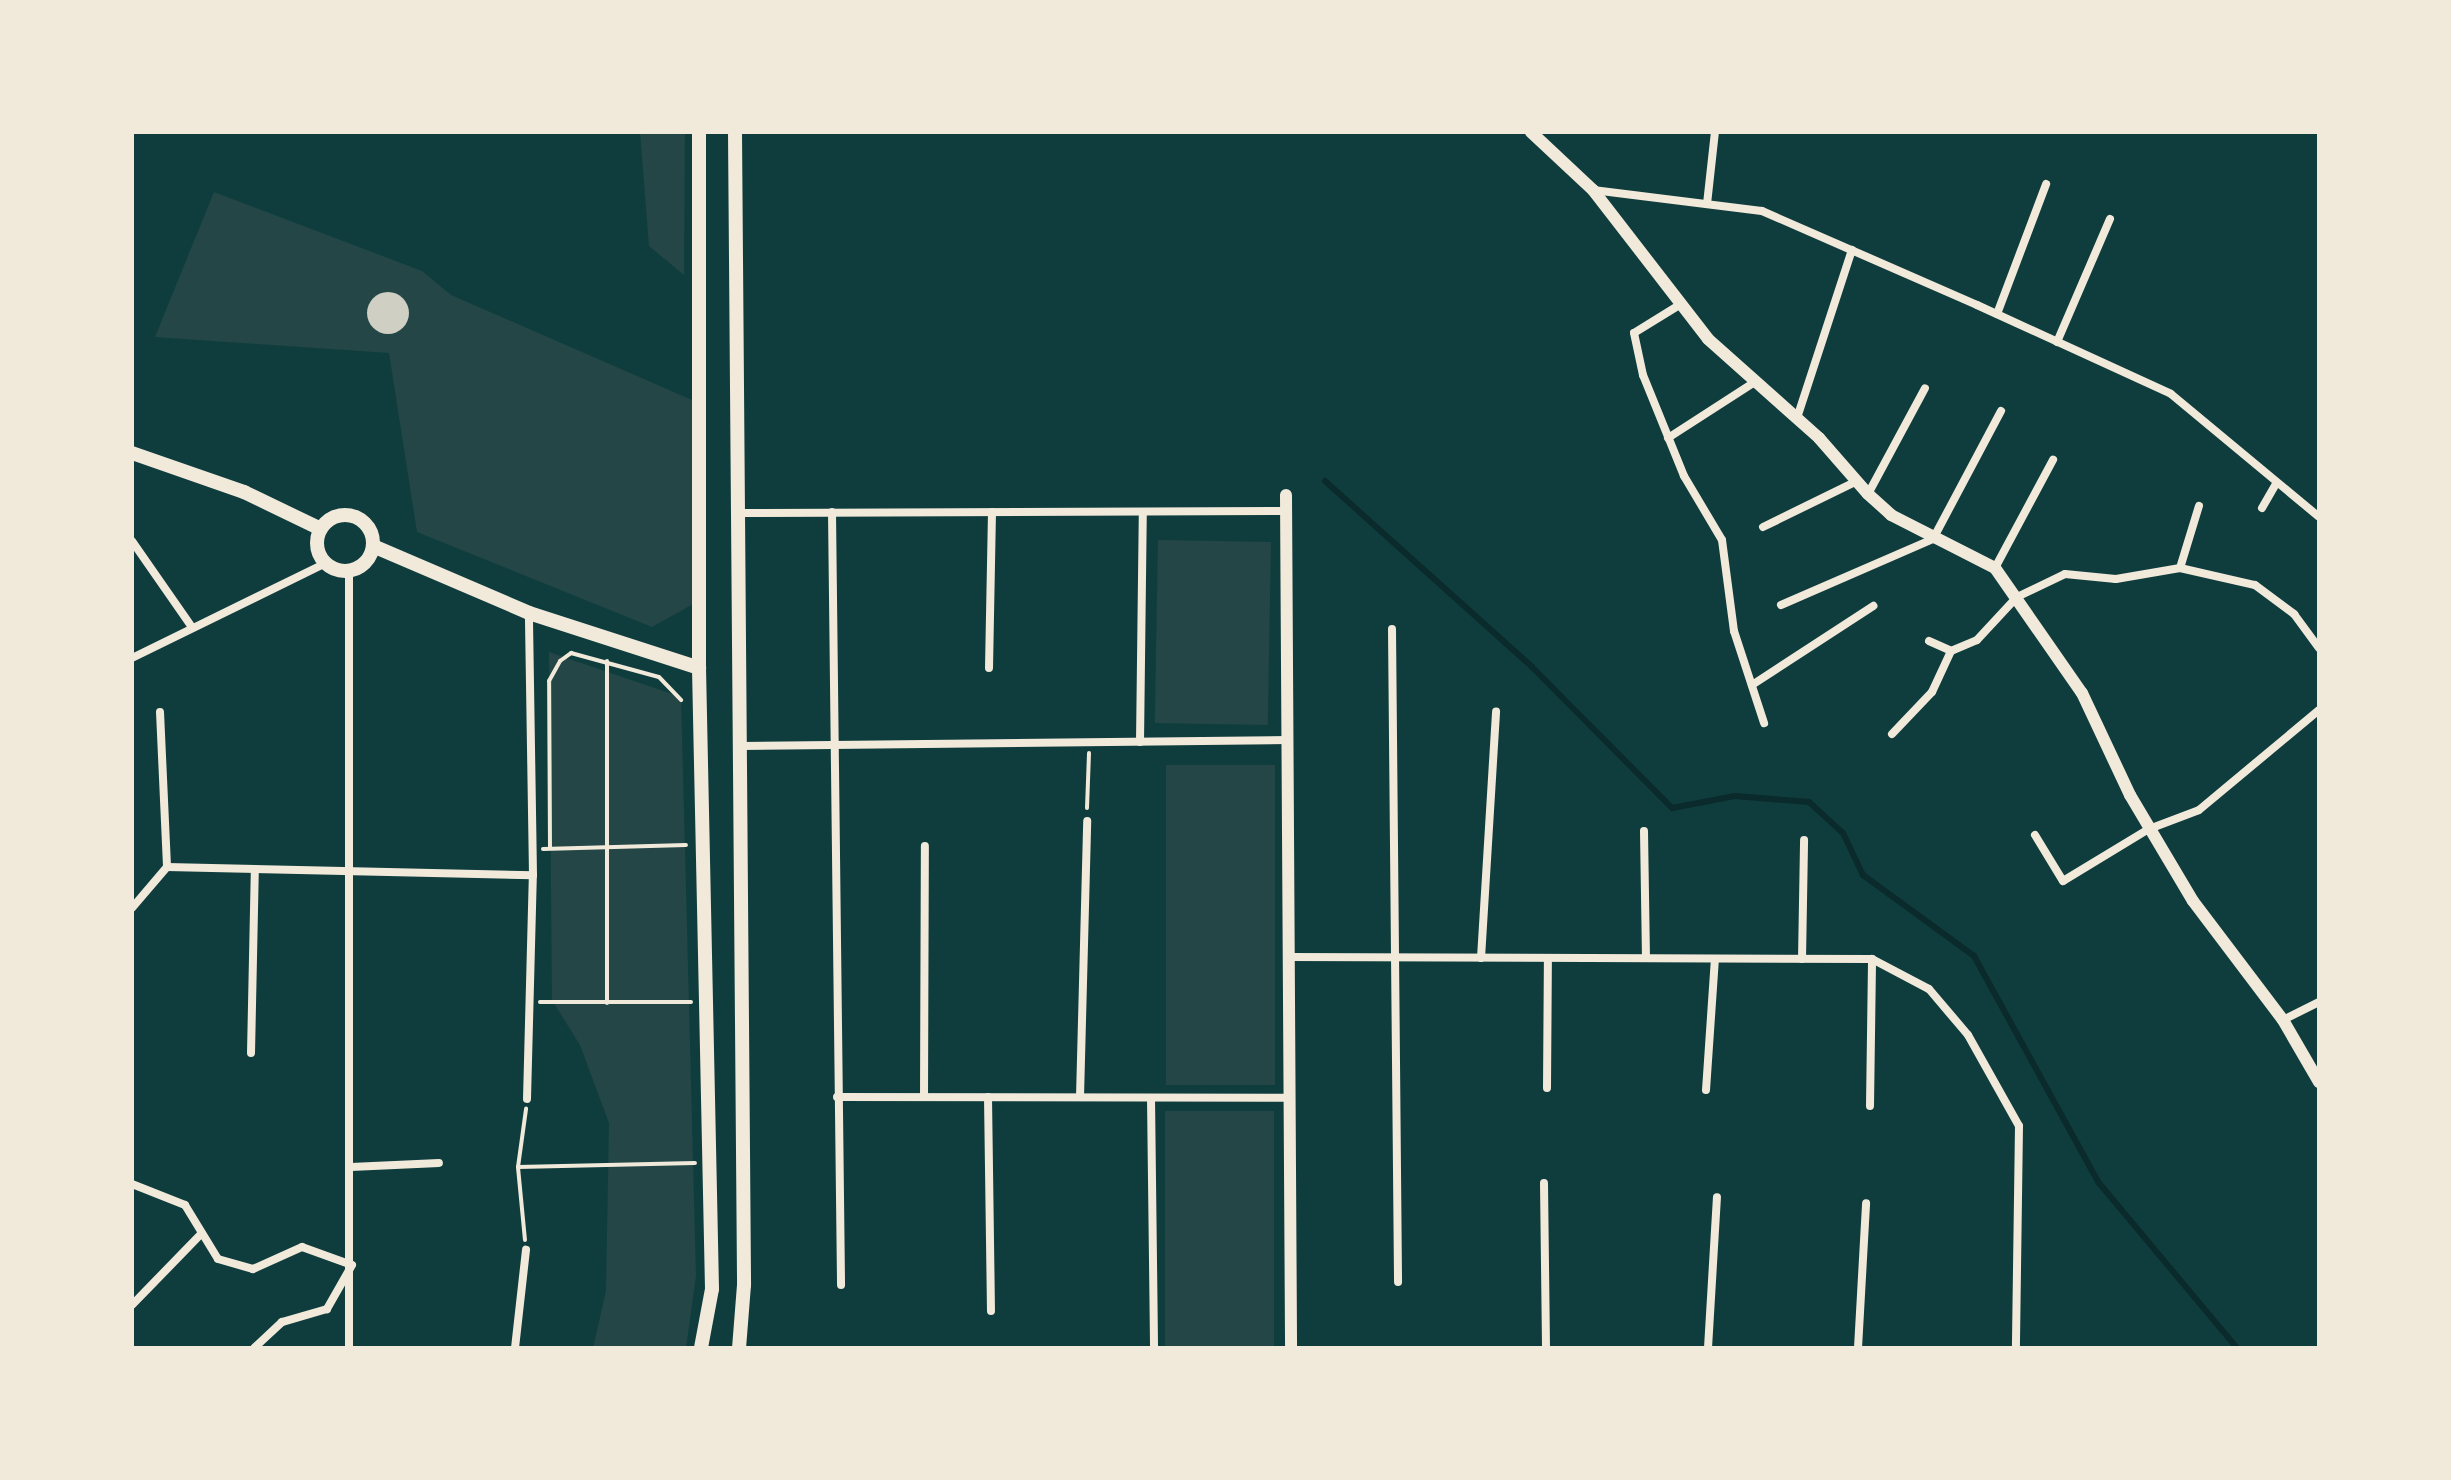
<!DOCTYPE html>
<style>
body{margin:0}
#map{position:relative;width:2451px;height:1480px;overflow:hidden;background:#0f3d3e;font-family:Inter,sans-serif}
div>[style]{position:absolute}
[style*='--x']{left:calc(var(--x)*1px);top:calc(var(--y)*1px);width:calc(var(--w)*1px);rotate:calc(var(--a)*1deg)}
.green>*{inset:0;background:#244646;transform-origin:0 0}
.stream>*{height:6px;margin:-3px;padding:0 3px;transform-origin:3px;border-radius:3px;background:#0a2a2b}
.building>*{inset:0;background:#cfcfc3}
.round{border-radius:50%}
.path>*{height:4px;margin:-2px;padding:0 2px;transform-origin:2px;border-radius:2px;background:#f1e9da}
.minor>*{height:8px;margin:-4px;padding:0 4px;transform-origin:4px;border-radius:4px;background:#f1e9da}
.tertiary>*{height:12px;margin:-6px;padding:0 6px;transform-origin:6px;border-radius:6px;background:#f1e9da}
.secondary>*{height:14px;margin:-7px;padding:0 7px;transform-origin:7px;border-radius:7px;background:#f1e9da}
.secondary>.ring{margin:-7px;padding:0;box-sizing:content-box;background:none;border:14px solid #f1e9da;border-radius:50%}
span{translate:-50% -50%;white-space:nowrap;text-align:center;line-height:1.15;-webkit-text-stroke:7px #f1e9da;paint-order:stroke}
.frame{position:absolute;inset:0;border:134px solid #f1e9da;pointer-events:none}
</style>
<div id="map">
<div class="green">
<div style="clip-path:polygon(640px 132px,685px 132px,684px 275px,649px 246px)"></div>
<div style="clip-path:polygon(214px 192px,422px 271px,451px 295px,692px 400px,695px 603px,652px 627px,417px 532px,389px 353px,155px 337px)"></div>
<div style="left:1158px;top:540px;width:113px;height:183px;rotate:1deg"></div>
<div style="clip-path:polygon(549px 652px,681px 697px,696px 1276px,686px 1348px,593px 1348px,606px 1291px,609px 1123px,580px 1045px,552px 1000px)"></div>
<div style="left:1275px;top:765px;width:320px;height:109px;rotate:90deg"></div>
<div style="left:1274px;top:1111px;width:237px;height:109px;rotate:90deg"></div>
</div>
<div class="stream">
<div style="--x:1325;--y:481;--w:278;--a:41.9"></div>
<div style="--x:1532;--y:667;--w:199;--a:45.2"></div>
<div style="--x:1672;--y:808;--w:64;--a:-10.8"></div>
<div style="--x:1735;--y:796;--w:74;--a:4.6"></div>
<div style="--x:1809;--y:802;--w:46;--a:42.4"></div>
<div style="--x:1843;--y:833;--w:47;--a:64.5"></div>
<div style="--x:1863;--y:875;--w:137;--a:36.1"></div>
<div style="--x:1974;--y:956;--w:259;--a:61.2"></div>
<div style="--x:2099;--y:1183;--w:215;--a:50.1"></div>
</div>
<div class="building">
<div class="round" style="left:367px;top:292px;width:42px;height:42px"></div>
</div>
<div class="path">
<div style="--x:1087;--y:808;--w:55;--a:-87.9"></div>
<div style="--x:550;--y:848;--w:167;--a:-90.3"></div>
<div style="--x:549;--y:681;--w:23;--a:-61"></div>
<div style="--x:560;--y:661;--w:14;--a:-36"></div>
<div style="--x:571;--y:653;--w:91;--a:15.3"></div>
<div style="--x:659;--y:677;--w:32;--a:46"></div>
<div style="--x:543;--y:849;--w:143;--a:-1.6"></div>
<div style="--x:540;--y:1002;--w:151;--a:0"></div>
<div style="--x:607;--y:1003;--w:342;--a:-90"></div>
<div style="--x:518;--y:1167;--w:177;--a:-1.3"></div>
<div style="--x:525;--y:1240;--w:73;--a:-95.5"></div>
<div style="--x:518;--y:1167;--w:59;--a:-82.1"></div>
</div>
<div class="minor">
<div style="--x:1593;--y:190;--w:170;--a:7.1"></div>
<div style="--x:1762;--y:211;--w:235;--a:23.6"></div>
<div style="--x:1977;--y:305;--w:213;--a:24.6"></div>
<div style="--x:2171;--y:394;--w:192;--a:39.7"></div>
<div style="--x:1707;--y:204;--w:72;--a:-83.7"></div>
<div style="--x:1681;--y:304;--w:55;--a:148.3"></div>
<div style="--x:1634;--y:333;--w:43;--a:77.9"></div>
<div style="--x:1643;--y:375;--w:109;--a:67.9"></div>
<div style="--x:1684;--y:476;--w:74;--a:59.3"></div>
<div style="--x:1722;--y:540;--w:92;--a:82.5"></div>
<div style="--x:1734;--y:631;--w:97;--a:71.9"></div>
<div style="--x:1997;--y:314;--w:139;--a:-69.3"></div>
<div style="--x:2057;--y:342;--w:134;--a:-66.7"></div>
<div style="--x:1797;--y:418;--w:177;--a:-71.9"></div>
<div style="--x:1668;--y:438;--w:103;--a:-32.8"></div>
<div style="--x:1868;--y:494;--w:120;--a:-61.7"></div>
<div style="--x:2262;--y:508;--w:28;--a:-60"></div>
<div style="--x:832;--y:512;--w:773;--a:89.33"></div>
<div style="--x:740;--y:513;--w:546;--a:-0.21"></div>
<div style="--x:1763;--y:527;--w:105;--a:-26.1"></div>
<div style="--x:132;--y:541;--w:103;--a:55.2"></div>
<div style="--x:1995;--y:568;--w:123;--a:-61.8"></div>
<div style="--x:2180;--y:568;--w:65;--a:-73"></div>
<div style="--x:349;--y:571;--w:777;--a:90"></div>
<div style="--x:1781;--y:605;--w:166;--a:-23.5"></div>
<div style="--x:1933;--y:539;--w:145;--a:-62"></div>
<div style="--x:1392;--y:629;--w:653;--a:89.47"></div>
<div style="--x:1929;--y:641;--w:24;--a:24"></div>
<div style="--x:132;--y:658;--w:216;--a:-26.1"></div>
<div style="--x:989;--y:668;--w:156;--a:-88.9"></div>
<div style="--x:1752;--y:685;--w:145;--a:-33.1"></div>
<div style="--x:160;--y:712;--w:155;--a:87.4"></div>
<div style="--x:1892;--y:734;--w:58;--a:-46.4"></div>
<div style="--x:1932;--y:692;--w:45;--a:-65.1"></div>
<div style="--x:1951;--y:651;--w:28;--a:-23"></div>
<div style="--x:1977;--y:640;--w:59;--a:-47.1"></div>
<div style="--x:2017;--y:597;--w:53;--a:-25.6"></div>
<div style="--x:2065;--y:574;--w:51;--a:5.6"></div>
<div style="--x:2116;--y:579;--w:65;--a:-9.8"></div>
<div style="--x:2180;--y:568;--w:77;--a:12.8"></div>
<div style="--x:2255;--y:585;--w:49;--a:36.6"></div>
<div style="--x:2294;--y:614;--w:42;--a:53.7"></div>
<div style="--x:1140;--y:742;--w:230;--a:-89.3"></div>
<div style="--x:741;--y:746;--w:547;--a:-0.63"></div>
<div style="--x:1644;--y:831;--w:127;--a:89.1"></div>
<div style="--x:2035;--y:835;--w:54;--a:58.7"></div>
<div style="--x:2063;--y:881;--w:100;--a:-31.2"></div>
<div style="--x:2149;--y:829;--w:53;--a:-20.8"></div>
<div style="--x:2199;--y:810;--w:156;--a:-39.8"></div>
<div style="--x:132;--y:908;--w:54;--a:-49.5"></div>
<div style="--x:167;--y:867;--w:366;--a:1.3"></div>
<div style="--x:1289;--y:957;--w:583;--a:0.2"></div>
<div style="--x:1872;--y:959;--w:64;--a:27.8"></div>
<div style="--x:1929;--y:989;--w:60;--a:49.7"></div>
<div style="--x:1968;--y:1035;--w:104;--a:60.7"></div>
<div style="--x:2019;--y:1126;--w:222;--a:90.8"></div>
<div style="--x:1481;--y:958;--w:247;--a:-86.5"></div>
<div style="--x:1802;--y:959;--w:119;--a:-89"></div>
<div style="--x:2283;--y:1020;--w:40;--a:-26.6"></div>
<div style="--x:251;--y:1053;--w:184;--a:-88.8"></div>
<div style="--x:1547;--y:1088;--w:130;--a:-89.6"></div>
<div style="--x:1706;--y:1090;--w:131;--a:-86.1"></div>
<div style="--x:837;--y:1097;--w:453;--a:0.1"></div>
<div style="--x:924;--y:1097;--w:251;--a:-89.8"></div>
<div style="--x:988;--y:1097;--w:214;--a:89.2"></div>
<div style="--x:1080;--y:1097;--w:276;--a:-88.5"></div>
<div style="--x:1151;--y:1098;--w:250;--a:89.3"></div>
<div style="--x:527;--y:1099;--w:224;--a:-88.5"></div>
<div style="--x:533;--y:875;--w:262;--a:-90.9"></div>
<div style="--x:1870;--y:1106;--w:147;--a:-89.2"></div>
<div style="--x:351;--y:1167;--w:88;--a:-2.6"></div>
<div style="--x:1544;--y:1183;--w:165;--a:89.3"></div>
<div style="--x:132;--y:1184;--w:57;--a:21.6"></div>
<div style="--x:185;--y:1205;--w:63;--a:58.6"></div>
<div style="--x:218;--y:1259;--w:36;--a:16"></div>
<div style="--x:253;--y:1269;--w:54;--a:-24.2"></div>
<div style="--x:302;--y:1247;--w:53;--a:19.8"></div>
<div style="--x:352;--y:1265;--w:51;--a:119.6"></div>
<div style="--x:327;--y:1309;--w:47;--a:163.9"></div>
<div style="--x:282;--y:1322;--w:38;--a:137"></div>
<div style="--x:132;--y:1305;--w:100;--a:-45.8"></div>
<div style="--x:515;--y:1348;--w:99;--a:-83.6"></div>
<div style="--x:1708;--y:1348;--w:151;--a:-86.6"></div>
<div style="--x:1858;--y:1348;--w:145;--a:-86.8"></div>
</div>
<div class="tertiary">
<div style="--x:1531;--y:132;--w:85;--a:43.1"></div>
<div style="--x:1593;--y:190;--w:188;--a:52.3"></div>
<div style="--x:1708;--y:339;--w:149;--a:41.7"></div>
<div style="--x:1819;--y:438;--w:74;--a:48.8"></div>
<div style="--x:1868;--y:494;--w:31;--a:42"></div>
<div style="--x:1891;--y:515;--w:117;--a:27"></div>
<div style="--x:1995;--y:568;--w:152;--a:55.2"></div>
<div style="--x:2082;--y:693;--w:113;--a:64.8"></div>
<div style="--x:2130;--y:795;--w:123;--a:59.3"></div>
<div style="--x:2193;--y:901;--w:149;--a:52.9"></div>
<div style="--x:2283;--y:1020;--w:72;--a:59.9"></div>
<div style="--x:1286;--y:495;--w:853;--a:89.66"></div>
</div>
<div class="secondary">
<div style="--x:699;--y:132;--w:536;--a:90"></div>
<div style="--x:699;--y:668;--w:621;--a:88.8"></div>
<div style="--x:712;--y:1289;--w:60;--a:100.6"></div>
<div style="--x:735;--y:132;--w:1153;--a:89.55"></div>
<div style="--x:744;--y:1285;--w:63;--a:94.5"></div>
<div style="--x:132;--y:453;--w:119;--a:19.2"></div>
<div style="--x:244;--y:492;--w:85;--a:25.7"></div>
<div class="ring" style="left:317px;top:515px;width:42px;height:42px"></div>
<div style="--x:373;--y:546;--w:170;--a:23.2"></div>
<div style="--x:529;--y:613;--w:179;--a:17.9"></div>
</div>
<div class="frame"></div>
</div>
